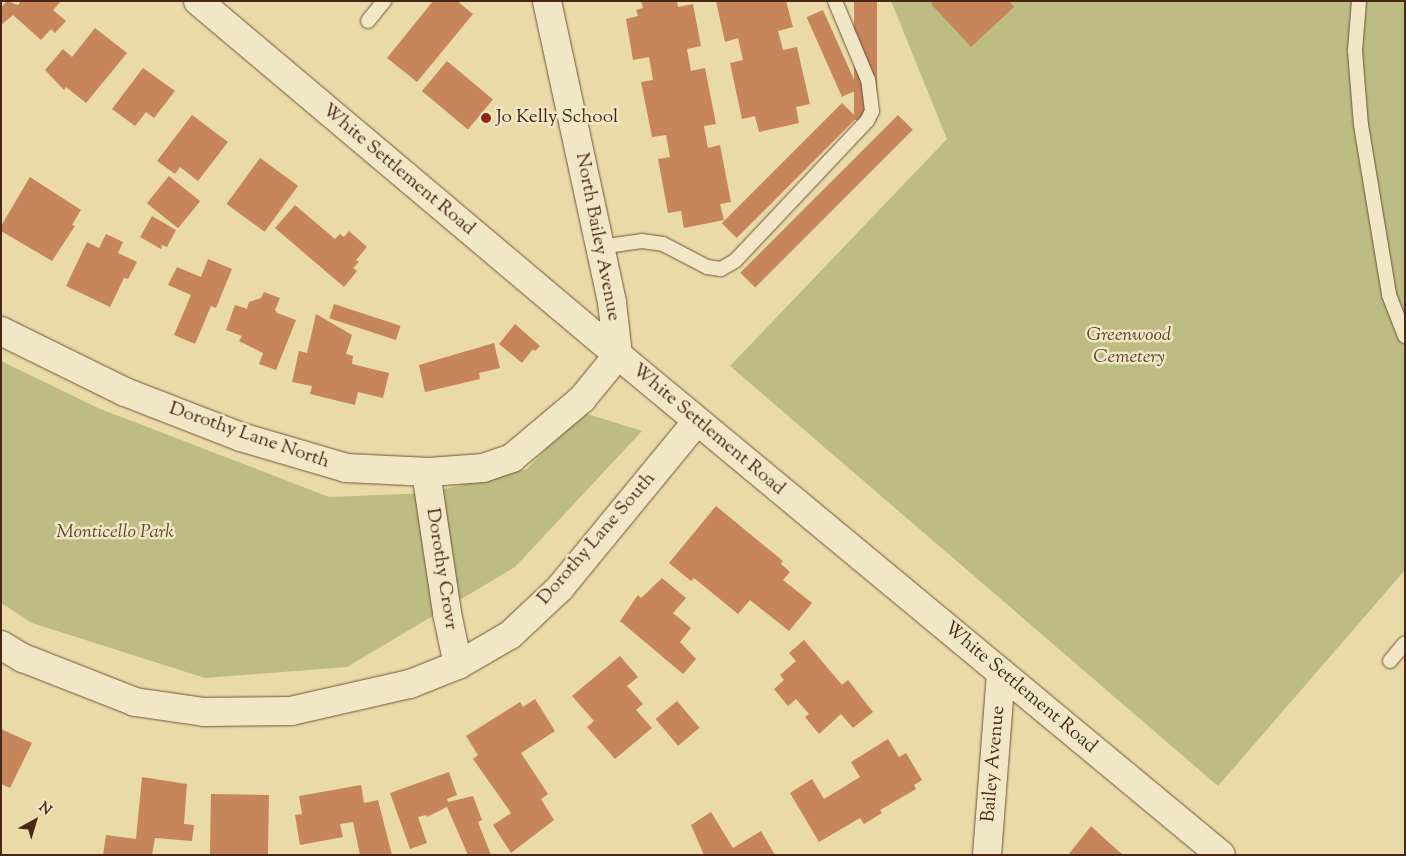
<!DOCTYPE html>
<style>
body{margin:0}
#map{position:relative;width:1406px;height:856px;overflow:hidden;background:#e9daa7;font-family:"Sorts Mill Goudy",serif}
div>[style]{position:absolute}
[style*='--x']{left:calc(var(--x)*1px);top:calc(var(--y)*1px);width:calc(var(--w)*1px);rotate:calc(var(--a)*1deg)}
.green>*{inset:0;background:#bdbd83}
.building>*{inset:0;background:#c7855c;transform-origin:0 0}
.roads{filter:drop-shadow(0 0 1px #71543b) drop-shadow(0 0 1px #71543b)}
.lane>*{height:14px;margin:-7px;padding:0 7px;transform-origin:7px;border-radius:7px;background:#f1e7c6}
.street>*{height:28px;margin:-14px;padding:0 14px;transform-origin:14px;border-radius:14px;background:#f1e7c6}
.secondary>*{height:28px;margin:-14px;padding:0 14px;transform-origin:14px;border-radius:14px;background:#f1e7c6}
.dots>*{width:14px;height:14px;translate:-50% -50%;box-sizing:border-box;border:2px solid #f1e7c6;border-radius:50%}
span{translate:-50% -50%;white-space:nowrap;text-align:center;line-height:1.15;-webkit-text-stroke:5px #f1e7c6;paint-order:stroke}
.poi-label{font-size:19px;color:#492717}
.left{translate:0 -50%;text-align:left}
.street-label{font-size:19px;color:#492717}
.park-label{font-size:19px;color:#60452d;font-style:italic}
.frame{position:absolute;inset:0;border:2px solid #492717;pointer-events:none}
.north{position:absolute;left:10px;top:796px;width:50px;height:50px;-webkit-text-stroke:4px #f1e7c6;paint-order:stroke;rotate:39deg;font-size:14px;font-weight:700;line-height:20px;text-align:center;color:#492717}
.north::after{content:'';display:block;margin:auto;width:18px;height:22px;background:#492717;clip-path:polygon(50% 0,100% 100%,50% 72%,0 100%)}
</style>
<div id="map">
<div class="green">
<div style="clip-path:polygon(891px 1px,1405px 1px,1405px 570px,1218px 786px,730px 366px,947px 139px)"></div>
<div style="clip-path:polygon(1px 361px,98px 408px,329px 497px,428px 493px,527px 469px,581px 412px,642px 431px,515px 567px,347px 667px,205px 678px,32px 623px,1px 603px)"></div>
</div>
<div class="building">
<div style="clip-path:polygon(7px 1px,18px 5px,21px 1px,61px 1px,53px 10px,66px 21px,55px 33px,51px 29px,41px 40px,13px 15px,1px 25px,1px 8px)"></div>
<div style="clip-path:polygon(433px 1px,457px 1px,473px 14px,417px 82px,387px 58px)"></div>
<div style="clip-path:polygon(641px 1px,677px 1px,678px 7px,693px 4px,701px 46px,687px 49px,691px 71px,705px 68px,716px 124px,704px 126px,708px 148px,720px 145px,731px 202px,720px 204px,724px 220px,684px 228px,681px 211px,668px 213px,658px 159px,670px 157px,666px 135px,652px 137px,641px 82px,653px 80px,649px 57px,633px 60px,626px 19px,638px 16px,636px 10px,643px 8px)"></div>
<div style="clip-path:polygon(716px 1px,786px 1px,793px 27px,778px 31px,783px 50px,797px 47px,810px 104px,796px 107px,799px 123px,759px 132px,755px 116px,742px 119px,730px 63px,743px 60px,738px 38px,725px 42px)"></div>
<div style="left:854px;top:1px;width:23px;height:119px"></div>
<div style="clip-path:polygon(934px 1px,1009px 1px,1014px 7px,971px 47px,931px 4px)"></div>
<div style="left:823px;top:10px;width:87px;height:18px;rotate:66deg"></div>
<div style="clip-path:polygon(95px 28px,127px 53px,86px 103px,66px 87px,64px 90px,45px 70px,63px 49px,72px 57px)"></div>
<div style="left:447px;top:61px;width:60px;height:39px;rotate:40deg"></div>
<div style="clip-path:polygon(143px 68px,175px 91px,154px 118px,146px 112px,135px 126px,112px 109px)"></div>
<div style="left:842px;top:103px;width:21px;height:170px;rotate:45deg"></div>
<div style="clip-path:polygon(192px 115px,228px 142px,198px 181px,180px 167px,175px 174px,157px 161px)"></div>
<div style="left:898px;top:115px;width:21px;height:223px;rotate:45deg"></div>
<div style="left:260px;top:158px;width:47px;height:57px;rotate:36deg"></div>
<div style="left:169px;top:176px;width:40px;height:35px;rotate:39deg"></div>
<div style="clip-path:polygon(30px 177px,81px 210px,72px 225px,75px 226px,52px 261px,1px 231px,1px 226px)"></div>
<div style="clip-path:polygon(295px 205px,335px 239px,340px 234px,344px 237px,349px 231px,367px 247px,356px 260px,359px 262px,353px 268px,357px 271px,344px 287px,275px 228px)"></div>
<div style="clip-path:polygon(152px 216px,176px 230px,167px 247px,162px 245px,161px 249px,140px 237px)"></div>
<div style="clip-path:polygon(106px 234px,123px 242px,118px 253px,137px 262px,128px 279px,124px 278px,110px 307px,66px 286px,87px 242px,99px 248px)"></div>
<div style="clip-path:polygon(208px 259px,232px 269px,216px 308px,211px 306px,195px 344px,174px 335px,191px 295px,168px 285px,177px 267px,201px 277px)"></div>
<div style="clip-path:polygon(264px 292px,280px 298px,275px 310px,277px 313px,296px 320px,276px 370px,259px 364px,263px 353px,239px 341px,242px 336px,226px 330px,235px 305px,247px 309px,249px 302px,261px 298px)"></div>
<div style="left:334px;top:304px;width:70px;height:15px;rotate:18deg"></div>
<div style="clip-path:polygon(316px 314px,352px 335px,346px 354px,353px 356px,352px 364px,389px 373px,383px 398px,358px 392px,355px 405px,310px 394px,312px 386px,292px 382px,299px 351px,307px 353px)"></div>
<div style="clip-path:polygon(515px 324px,540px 346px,535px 351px,533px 349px,522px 363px,499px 344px)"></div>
<div style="clip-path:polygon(494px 343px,500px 368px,479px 373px,480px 379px,425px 392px,419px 365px)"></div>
<div style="clip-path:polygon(716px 506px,783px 561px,781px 564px,790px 572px,783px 580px,812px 603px,789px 631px,750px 600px,738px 614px,694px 578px,691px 581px,669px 563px)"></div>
<div style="clip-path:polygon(662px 578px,686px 598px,673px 613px,691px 628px,680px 642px,696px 659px,683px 674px,620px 621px,638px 595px,641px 598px)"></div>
<div style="clip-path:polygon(804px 640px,842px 685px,848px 680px,873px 712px,853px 728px,841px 714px,819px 734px,805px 717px,809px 714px,796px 699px,788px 706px,774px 689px,784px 680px,780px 675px,796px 661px,789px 653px)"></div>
<div style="clip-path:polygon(620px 656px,638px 677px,627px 686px,643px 704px,636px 710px,652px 728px,615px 759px,587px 727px,594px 721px,572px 696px)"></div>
<div style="clip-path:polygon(535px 699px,555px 731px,521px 753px,548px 794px,541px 799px,554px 820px,511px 853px,493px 825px,511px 813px,473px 759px,478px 755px,466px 736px,520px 702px,523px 707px)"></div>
<div style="left:677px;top:701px;width:35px;height:28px;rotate:50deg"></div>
<div style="clip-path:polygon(1px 729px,32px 743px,10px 788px,1px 784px)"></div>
<div style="clip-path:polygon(888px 739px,899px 757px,906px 753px,922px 780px,914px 785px,916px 789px,880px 810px,882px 813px,864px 824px,860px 818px,819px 842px,790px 793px,812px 779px,824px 799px,860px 777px,851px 762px)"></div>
<div style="clip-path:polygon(449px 772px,457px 795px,447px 799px,448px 802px,473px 796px,482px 820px,478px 822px,491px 855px,468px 855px,447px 807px,427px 817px,426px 815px,418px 817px,427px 843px,410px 849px,390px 793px)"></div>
<div style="clip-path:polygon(142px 777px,187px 784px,184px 824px,194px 825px,192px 841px,155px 838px,152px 855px,103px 855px,106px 835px,136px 839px)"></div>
<div style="clip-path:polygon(361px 785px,364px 803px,378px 800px,392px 855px,360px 855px,353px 822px,340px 824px,343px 837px,300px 845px,295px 815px,302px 814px,299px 796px)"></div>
<div style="left:211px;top:794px;width:58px;height:60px;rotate:1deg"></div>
<div style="clip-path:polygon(711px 812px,733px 848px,761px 831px,775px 855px,704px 855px,691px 825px)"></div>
<div style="clip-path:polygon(1091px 826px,1106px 840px,1123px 855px,1068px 855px)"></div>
</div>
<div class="roads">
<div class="lane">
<div style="--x:1359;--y:1;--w:50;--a:94.6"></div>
<div style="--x:1355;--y:51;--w:74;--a:85.4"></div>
<div style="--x:1361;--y:125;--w:172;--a:80.6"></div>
<div style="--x:1389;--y:295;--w:44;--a:68.7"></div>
<div style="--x:368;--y:21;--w:26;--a:-51"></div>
<div style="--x:600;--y:247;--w:42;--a:-8.1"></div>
<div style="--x:642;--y:241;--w:21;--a:8"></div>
<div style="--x:663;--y:244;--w:50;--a:27.6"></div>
<div style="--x:707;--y:267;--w:14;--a:8"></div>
<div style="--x:721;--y:269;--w:16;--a:-30"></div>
<div style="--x:735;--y:261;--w:192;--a:-46.7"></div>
<div style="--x:867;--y:121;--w:11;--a:-63"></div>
<div style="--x:872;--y:111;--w:31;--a:-97"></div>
<div style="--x:868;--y:80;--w:86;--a:-112.7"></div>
<div style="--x:1390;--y:661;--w:23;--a:-50"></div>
</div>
<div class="street">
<div style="--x:1;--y:331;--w:138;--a:26.2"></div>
<div style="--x:125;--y:392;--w:124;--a:21.2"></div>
<div style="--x:241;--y:437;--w:109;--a:16.4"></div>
<div style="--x:346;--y:468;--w:83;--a:2.8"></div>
<div style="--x:429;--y:472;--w:54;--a:-4.2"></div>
<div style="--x:483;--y:468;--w:31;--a:-19"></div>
<div style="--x:512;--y:458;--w:92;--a:-40.1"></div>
<div style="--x:582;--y:399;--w:57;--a:-50.7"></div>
<div style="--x:618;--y:355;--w:53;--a:-96.5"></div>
<div style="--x:612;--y:302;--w:308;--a:-102.2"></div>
<div style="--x:426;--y:472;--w:143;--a:81.5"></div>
<div style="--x:447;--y:613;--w:53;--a:78.1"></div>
<div style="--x:1;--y:645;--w:26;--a:31"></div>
<div style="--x:23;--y:658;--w:120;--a:21.4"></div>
<div style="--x:135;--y:702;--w:70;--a:8.2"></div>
<div style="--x:204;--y:712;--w:87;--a:-0.7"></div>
<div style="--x:291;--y:711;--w:122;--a:-12.8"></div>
<div style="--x:410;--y:684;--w:52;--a:-21.6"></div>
<div style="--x:458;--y:665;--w:60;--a:-30"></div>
<div style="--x:510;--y:635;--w:69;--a:-43.2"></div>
<div style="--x:560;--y:588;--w:216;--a:-50.6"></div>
</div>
<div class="secondary">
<div style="--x:198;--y:1;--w:549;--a:40.13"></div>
<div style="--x:618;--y:355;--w:783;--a:39.67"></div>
<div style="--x:987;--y:855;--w:183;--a:-85.6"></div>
</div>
</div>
<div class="dots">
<div style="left:486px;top:118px;background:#8f2418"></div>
</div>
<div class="poi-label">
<span class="left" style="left:496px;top:118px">Jo Kelly School</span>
</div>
<div class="street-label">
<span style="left:398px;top:170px;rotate:40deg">White Settlement Road</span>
<span style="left:597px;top:237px;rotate:79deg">North Bailey Avenue</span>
<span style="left:708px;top:430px;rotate:40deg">White Settlement Road</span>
<span style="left:249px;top:436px;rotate:19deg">Dorothy Lane North</span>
<span style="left:597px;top:539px;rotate:-49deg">Dorothy Lane South</span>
<span style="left:441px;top:569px;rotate:81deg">Dorothy Crovr</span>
<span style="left:1020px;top:688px;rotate:40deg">White Settlement Road</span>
<span style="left:994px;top:764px;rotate:-85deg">Bailey Avenue</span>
</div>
<div class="park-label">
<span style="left:1129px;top:347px">Greenwood<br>Cemetery</span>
<span style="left:115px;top:533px">Monticello Park</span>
</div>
<div class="frame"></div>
<div class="north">N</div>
</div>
